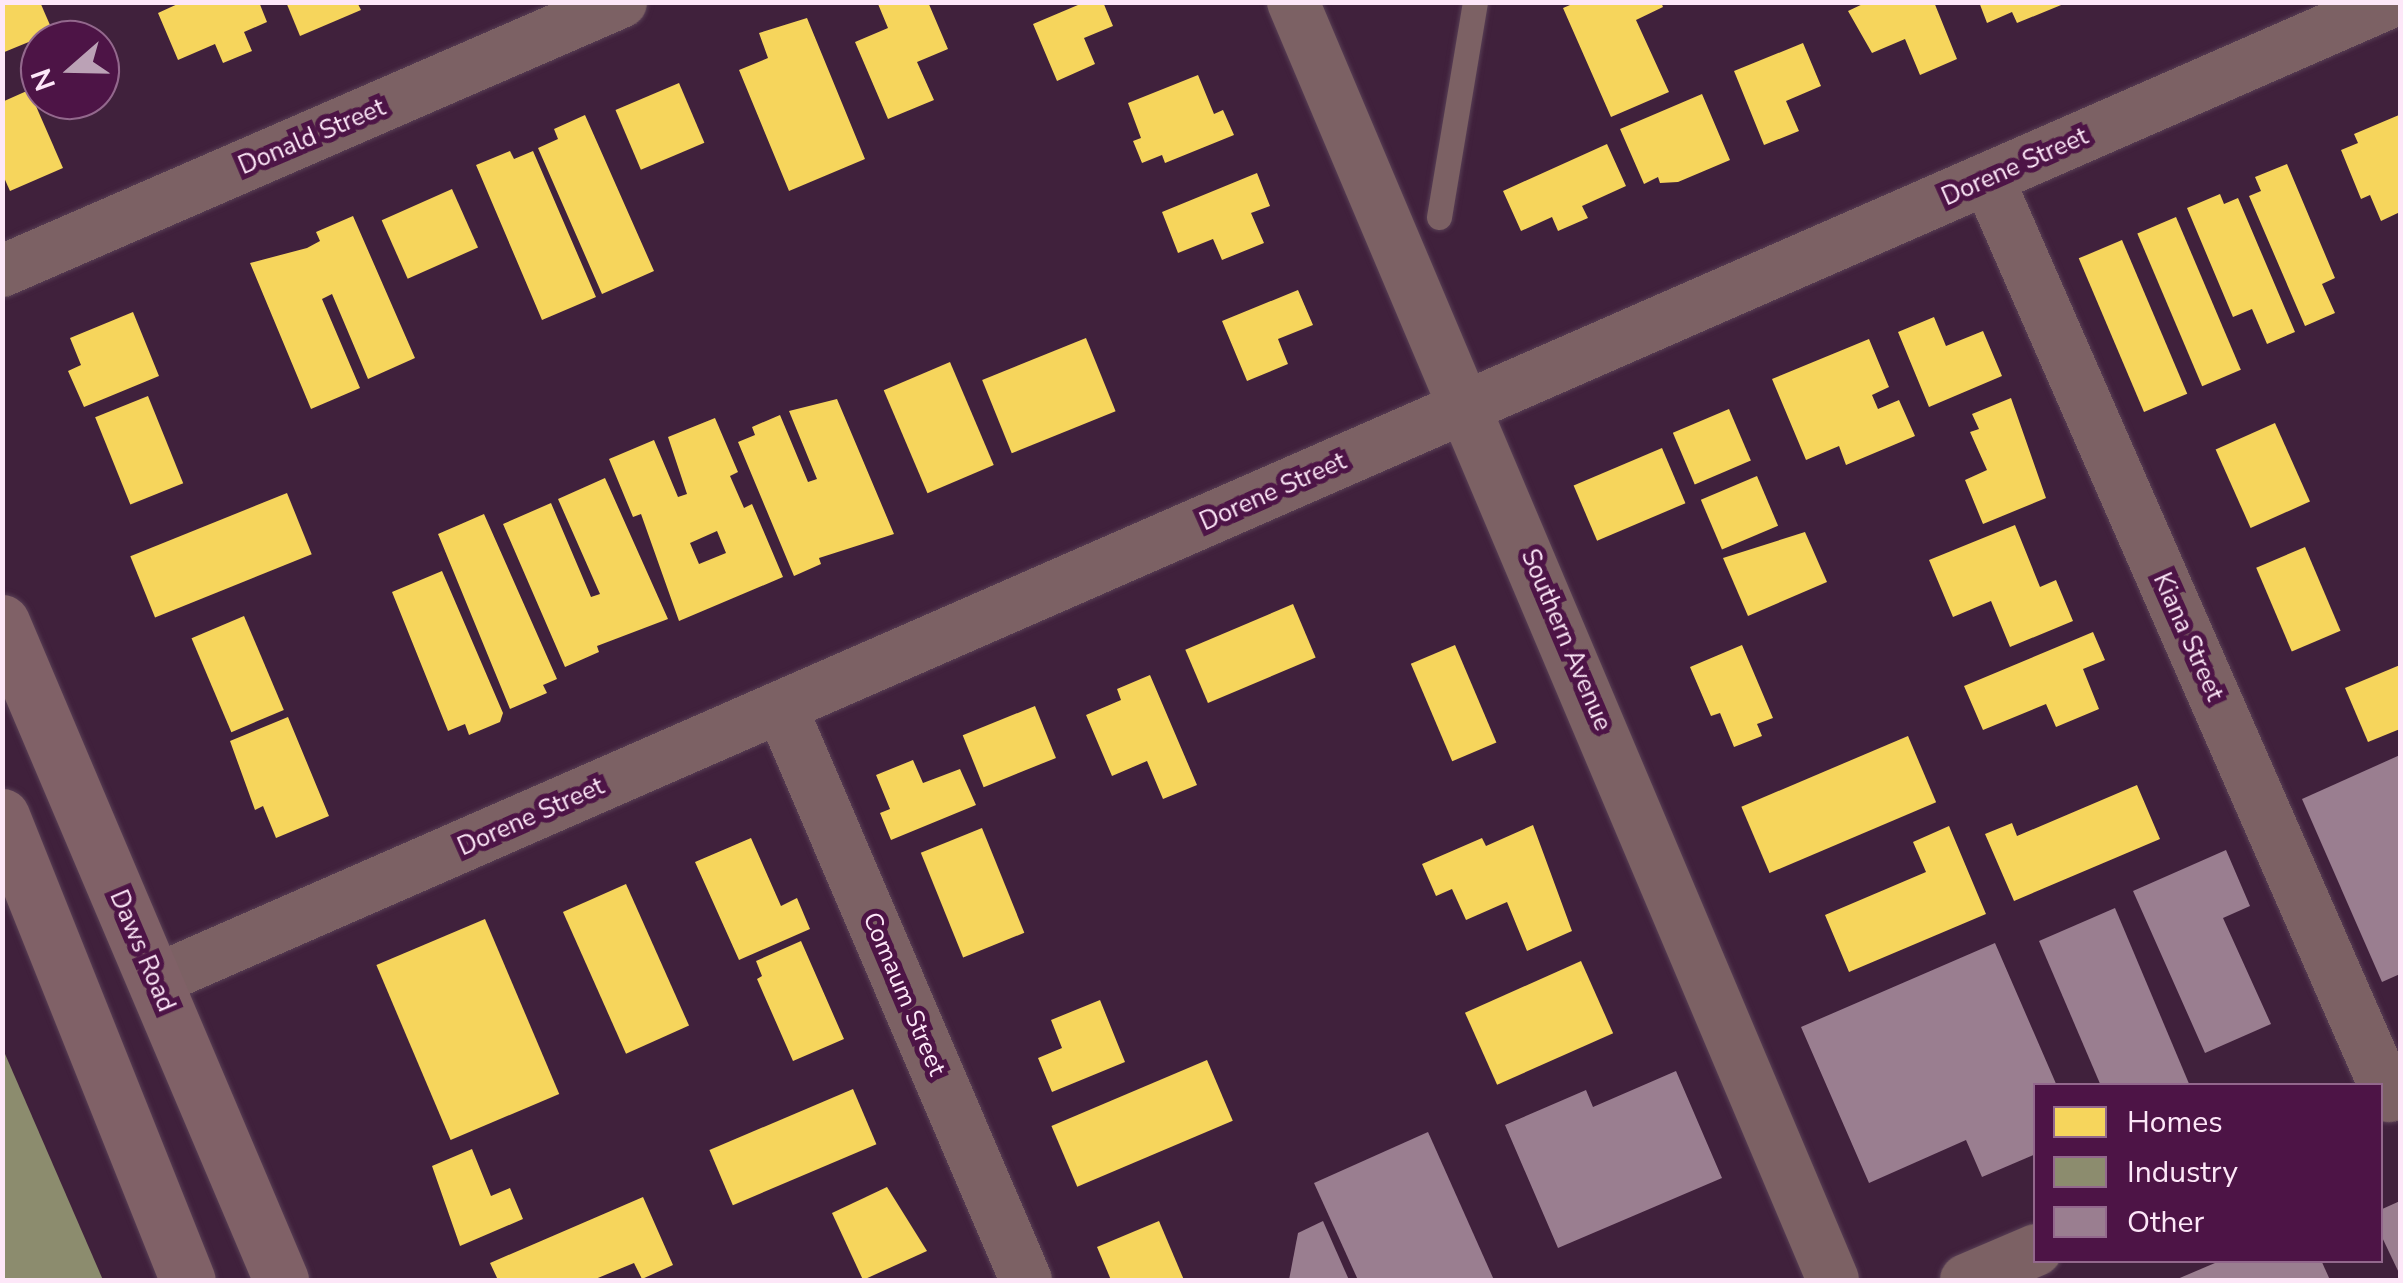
<!DOCTYPE html>
<style>
body{margin:0}
#map{position:relative;width:2403px;height:1283px;overflow:hidden;background:#40213c;font-family:"Nunito Sans",sans-serif}
div>[style]{position:absolute}
[style*='--x']{left:calc(var(--x)*1px);top:calc(var(--y)*1px);width:calc(var(--w)*1px);rotate:calc(var(--a)*1deg)}
.homes>*{inset:0;background:#f6d55c;transform-origin:0 0}
.industry>*{inset:0;background:#8c8c6e}
.building>*{inset:0;background:#9a7e90}
.roads{filter:drop-shadow(0 0 2px #583f55) drop-shadow(0 0 2px #583f55)}
.service>*{height:25px;margin:-12.5px;padding:0 12.5px;transform-origin:12.5px;border-radius:12.5px;background:#7c6164}
.minor>*{height:52px;margin:-26px;padding:0 26px;transform-origin:26px;border-radius:26px;background:#7c6164}
.secondary>*{height:55px;margin:-27.5px;padding:0 27.5px;transform-origin:27.5px;border-radius:27.5px;background:#806167}
span{translate:-50% -50%;white-space:nowrap;text-align:center;line-height:1.15;-webkit-text-stroke:10px #4d1446;paint-order:stroke}
.street-label{font-size:25px;color:#fde7f8}
.frame{position:absolute;inset:0;border:5px solid #fde7f8;pointer-events:none}
.legend{position:absolute;left:2033px;top:1083px;width:350px;height:180px;box-sizing:border-box;background:#4d1446;border:2px solid #93688d;margin:0;padding:12px 18px;list-style:none;font-size:30px;color:#fde7f8}
.legend li{display:flex;align-items:center;gap:20px;height:50px}
.legend b{width:50px;border:2px solid #93688d}
.north{position:absolute;left:20px;top:20px;width:100px;height:100px;box-sizing:border-box;background:#4d1446;border:2px solid #93688d;border-radius:50%;rotate:250deg;font-size:28px;font-weight:700;line-height:40px;text-align:center;color:#fde7f8}
.north::after{content:'';display:block;margin:auto;width:35px;height:45px;background:#bba2b6;clip-path:polygon(50% 0,100% 100%,50% 72%,0 100%)}
</style>
<div id="map">
<div class="homes">
<div style="clip-path:polygon(2px 2px,40px 2px,53px 32px,2px 53px)"></div>
<div style="clip-path:polygon(182px 2px,259px 2px,267px 22px,244px 32px,252px 51px,223px 63px,215px 44px,178px 60px,158px 13px)"></div>
<div style="clip-path:polygon(286px 2px,357px 2px,361px 10px,300px 36px)"></div>
<div style="clip-path:polygon(928px 2px,948px 49px,917px 62px,934px 100px,888px 119px,855px 42px,888px 28px,878px 4px)"></div>
<div style="clip-path:polygon(1085px 2px,1103px 2px,1113px 26px,1084px 38px,1095px 64px,1057px 81px,1033px 24px)"></div>
<div style="clip-path:polygon(1577px 2px,1661px 2px,1663px 7px,1636px 20px,1669px 92px,1611px 117px,1563px 8px)"></div>
<div style="clip-path:polygon(1867px 2px,1934px 2px,1957px 59px,1920px 75px,1905px 39px,1872px 53px,1848px 11px)"></div>
<div style="clip-path:polygon(1979px 2px,2066px 2px,2066px 3px,2017px 23px,2012px 12px,1987px 23px)"></div>
<div style="clip-path:polygon(807px 18px,865px 159px,789px 191px,739px 70px,768px 58px,759px 33px)"></div>
<div style="clip-path:polygon(1803px 43px,1821px 86px,1786px 101px,1799px 131px,1764px 145px,1734px 71px)"></div>
<div style="clip-path:polygon(1198px 75px,1214px 114px,1223px 110px,1234px 135px,1165px 163px,1162px 155px,1142px 163px,1133px 141px,1141px 138px,1128px 103px)"></div>
<div style="left:679px;top:83px;width:65px;height:69px;rotate:67deg"></div>
<div style="clip-path:polygon(29px 90px,63px 168px,10px 191px,2px 173px,2px 102px)"></div>
<div style="clip-path:polygon(1702px 94px,1730px 160px,1678px 182px,1660px 183px,1658px 177px,1644px 184px,1620px 129px)"></div>
<div style="clip-path:polygon(585px 115px,654px 271px,602px 294px,538px 148px,558px 139px,554px 129px)"></div>
<div style="clip-path:polygon(2399px 115px,2400px 212px,2381px 221px,2370px 195px,2361px 199px,2341px 150px,2358px 143px,2354px 134px)"></div>
<div style="clip-path:polygon(1607px 144px,1626px 186px,1582px 206px,1588px 218px,1558px 231px,1552px 217px,1521px 231px,1503px 191px)"></div>
<div style="clip-path:polygon(510px 151px,514px 159px,533px 151px,596px 297px,542px 320px,476px 165px)"></div>
<div style="clip-path:polygon(2287px 164px,2335px 278px,2322px 284px,2335px 313px,2305px 326px,2249px 196px,2261px 191px,2255px 177px)"></div>
<div style="clip-path:polygon(1257px 173px,1270px 206px,1251px 213px,1264px 243px,1222px 260px,1213px 239px,1178px 253px,1162px 212px)"></div>
<div style="left:452px;top:189px;width:64px;height:77px;rotate:66deg"></div>
<div style="clip-path:polygon(2220px 194px,2224px 204px,2238px 198px,2295px 332px,2267px 344px,2252px 309px,2233px 317px,2187px 208px)"></div>
<div style="clip-path:polygon(353px 216px,415px 358px,368px 379px,332px 294px,322px 299px,360px 388px,311px 409px,250px 263px,307px 248px,320px 241px,316px 232px)"></div>
<div style="left:2176px;top:217px;width:166px;height:42px;rotate:67deg"></div>
<div style="left:2122px;top:240px;width:167px;height:47px;rotate:67deg"></div>
<div style="clip-path:polygon(1298px 290px,1313px 325px,1278px 339px,1288px 364px,1247px 381px,1222px 321px)"></div>
<div style="clip-path:polygon(133px 312px,159px 376px,84px 407px,68px 371px,81px 365px,70px 338px)"></div>
<div style="clip-path:polygon(1934px 317px,1946px 346px,1983px 331px,2002px 376px,1929px 407px,1898px 332px)"></div>
<div style="left:1086px;top:338px;width:79px;height:112px;rotate:68deg"></div>
<div style="clip-path:polygon(1869px 339px,1889px 387px,1872px 395px,1878px 409px,1899px 400px,1915px 436px,1846px 465px,1839px 446px,1806px 460px,1772px 379px)"></div>
<div style="left:950px;top:362px;width:112px;height:72px;rotate:67deg"></div>
<div style="left:148px;top:396px;width:94px;height:57px;rotate:68deg"></div>
<div style="clip-path:polygon(2011px 398px,2046px 498px,1983px 524px,1965px 480px,1987px 470px,1970px 432px,1979px 429px,1972px 414px)"></div>
<div style="clip-path:polygon(837px 399px,894px 534px,819px 558px,821px 564px,794px 576px,738px 442px,755px 435px,752px 427px,780px 415px,808px 482px,817px 479px,789px 411px)"></div>
<div style="left:1729px;top:409px;width:56px;height:61px;rotate:67deg"></div>
<div style="clip-path:polygon(evenodd,715px 418px,738px 472px,730px 476px,744px 508px,752px 504px,783px 577px,679px 621px,641px 514px,633px 517px,609px 459px,654px 440px,678px 497px,687px 494px,668px 437px,715px 418px,717px 531px,726px 553px,699px 564px,690px 543px,717px 531px)"></div>
<div style="left:2275px;top:423px;width:86px;height:65px;rotate:66deg"></div>
<div style="left:1662px;top:448px;width:60px;height:96px;rotate:67deg"></div>
<div style="left:1757px;top:476px;width:54px;height:61px;rotate:67deg"></div>
<div style="clip-path:polygon(605px 478px,668px 619px,597px 646px,599px 652px,565px 667px,503px 524px,551px 503px,591px 597px,600px 594px,558px 499px)"></div>
<div style="left:287px;top:493px;width:66px;height:169px;rotate:68deg"></div>
<div style="clip-path:polygon(484px 514px,557px 679px,543px 685px,547px 693px,510px 709px,438px 534px)"></div>
<div style="clip-path:polygon(2015px 525px,2040px 587px,2056px 580px,2073px 621px,2010px 647px,1991px 601px,1953px 617px,1929px 560px)"></div>
<div style="clip-path:polygon(1805px 532px,1827px 582px,1748px 616px,1723px 558px)"></div>
<div style="left:2305px;top:547px;width:91px;height:53px;rotate:67deg"></div>
<div style="clip-path:polygon(442px 571px,503px 713px,500px 722px,469px 735px,465px 724px,448px 731px,392px 592px)"></div>
<div style="left:1293px;top:604px;width:58px;height:117px;rotate:67deg"></div>
<div style="left:244px;top:616px;width:102px;height:57px;rotate:67deg"></div>
<div style="clip-path:polygon(2093px 632px,2105px 660px,2083px 669px,2099px 709px,2056px 727px,2046px 704px,1983px 730px,1964px 686px)"></div>
<div style="left:1455px;top:645px;width:106px;height:48px;rotate:67deg"></div>
<div style="clip-path:polygon(1742px 645px,1773px 718px,1757px 724px,1762px 736px,1734px 747px,1720px 713px,1711px 716px,1690px 667px)"></div>
<div style="clip-path:polygon(2400px 665px,2400px 729px,2368px 742px,2345px 688px)"></div>
<div style="clip-path:polygon(1150px 675px,1197px 785px,1163px 799px,1147px 761px,1112px 776px,1086px 715px,1121px 700px,1117px 689px)"></div>
<div style="left:1035px;top:706px;width:56px;height:78px;rotate:68deg"></div>
<div style="clip-path:polygon(288px 717px,329px 816px,276px 838px,263px 806px,255px 810px,230px 741px)"></div>
<div style="left:1908px;top:736px;width:72px;height:181px;rotate:67deg"></div>
<div style="clip-path:polygon(913px 760px,923px 783px,960px 769px,976px 805px,891px 840px,880px 813px,890px 809px,876px 775px)"></div>
<div style="clip-path:polygon(2137px 785px,2160px 839px,2014px 901px,1985px 834px,2012px 823px,2017px 836px)"></div>
<div style="clip-path:polygon(1533px 825px,1572px 931px,1527px 951px,1507px 902px,1466px 920px,1452px 889px,1436px 896px,1422px 864px,1482px 838px,1486px 846px)"></div>
<div style="clip-path:polygon(1949px 826px,1986px 914px,1849px 972px,1825px 915px,1926px 872px,1913px 842px)"></div>
<div style="left:982px;top:828px;width:113px;height:66px;rotate:68deg"></div>
<div style="clip-path:polygon(751px 838px,781px 906px,797px 898px,810px 929px,739px 960px,695px 862px)"></div>
<div style="left:626px;top:884px;width:155px;height:69px;rotate:66deg"></div>
<div style="left:485px;top:919px;width:190px;height:118px;rotate:67deg"></div>
<div style="clip-path:polygon(801px 941px,844px 1039px,793px 1061px,757px 979px,762px 976px,756px 961px)"></div>
<div style="left:1581px;top:961px;width:79px;height:127px;rotate:66deg"></div>
<div style="clip-path:polygon(1100px 1000px,1125px 1062px,1052px 1092px,1038px 1058px,1062px 1048px,1051px 1020px)"></div>
<div style="left:1207px;top:1060px;width:66px;height:169px;rotate:67deg"></div>
<div style="left:853px;top:1089px;width:60px;height:156px;rotate:67deg"></div>
<div style="clip-path:polygon(472px 1149px,491px 1196px,510px 1188px,523px 1219px,460px 1246px,432px 1166px)"></div>
<div style="clip-path:polygon(887px 1187px,927px 1251px,863px 1280px,832px 1213px)"></div>
<div style="clip-path:polygon(643px 1197px,673px 1265px,642px 1279px,634px 1263px,593px 1280px,498px 1280px,490px 1263px)"></div>
<div style="clip-path:polygon(1159px 1221px,1184px 1280px,1111px 1280px,1097px 1247px)"></div>
</div>
<div class="industry">
<div style="clip-path:polygon(2px 1047px,103px 1280px,2px 1280px)"></div>
</div>
<div class="building">
<div style="clip-path:polygon(2400px 755px,2400px 974px,2382px 982px,2302px 799px)"></div>
<div style="clip-path:polygon(2226px 850px,2250px 906px,2223px 918px,2271px 1024px,2205px 1053px,2133px 891px)"></div>
<div style="clip-path:polygon(2115px 908px,2190px 1086px,2101px 1086px,2039px 941px)"></div>
<div style="clip-path:polygon(1995px 943px,2057px 1086px,2036px 1086px,2036px 1154px,1982px 1177px,1966px 1140px,1869px 1183px,1801px 1027px)"></div>
<div style="clip-path:polygon(1676px 1071px,1722px 1178px,1558px 1248px,1505px 1125px,1586px 1090px,1593px 1107px)"></div>
<div style="clip-path:polygon(1428px 1132px,1494px 1280px,1358px 1280px,1314px 1183px)"></div>
<div style="clip-path:polygon(2400px 1201px,2400px 1275px,2380px 1233px,2380px 1210px)"></div>
<div style="clip-path:polygon(1323px 1221px,1349px 1280px,1289px 1280px,1298px 1233px)"></div>
<div style="clip-path:polygon(2222px 1260px,2321px 1260px,2330px 1280px,2175px 1280px)"></div>
</div>
<div class="roads">
<div class="service">
<div style="--x:1439;--y:217;--w:218;--a:-80.5"></div>
</div>
<div class="minor">
<div style="--x:1293;--y:2;--w:1387;--a:67.09"></div>
<div style="--x:1988;--y:179;--w:1001;--a:66.38"></div>
<div style="--x:2;--y:271;--w:675;--a:-23.49"></div>
<div style="--x:781;--y:707;--w:623;--a:66.85"></div>
<div style="--x:154;--y:981;--w:2442;--a:-23.64"></div>
<div style="--x:1966;--y:1280;--w:76;--a:-23.2"></div>
</div>
<div class="secondary">
<div style="--x:2;--y:622;--w:715;--a:67.02"></div>
<div style="--x:2;--y:816;--w:500;--a:68.2"></div>
</div>
</div>
<div class="street-label">
<span style="left:312px;top:137px;rotate:-23deg">Donald Street</span>
<span style="left:2015px;top:167px;rotate:-24deg">Dorene Street</span>
<span style="left:1273px;top:492px;rotate:-24deg">Dorene Street</span>
<span style="left:2188px;top:637px;rotate:66deg">Kiana Street</span>
<span style="left:1566px;top:640px;rotate:67deg">Southern Avenue</span>
<span style="left:531px;top:817px;rotate:-24deg">Dorene Street</span>
<span style="left:142px;top:951px;rotate:67deg">Daws Road</span>
<span style="left:904px;top:994px;rotate:67deg">Comaum Street</span>
</div>
<div class="frame"></div>
<ul class="legend">
<li><b style="height:28px;background:#f6d55c"></b>Homes</li>
<li><b style="height:28px;background:#8c8c6e"></b>Industry</li>
<li><b style="height:28px;background:#9a7e90"></b>Other</li>
</ul>
<div class="north">N</div>
</div>
